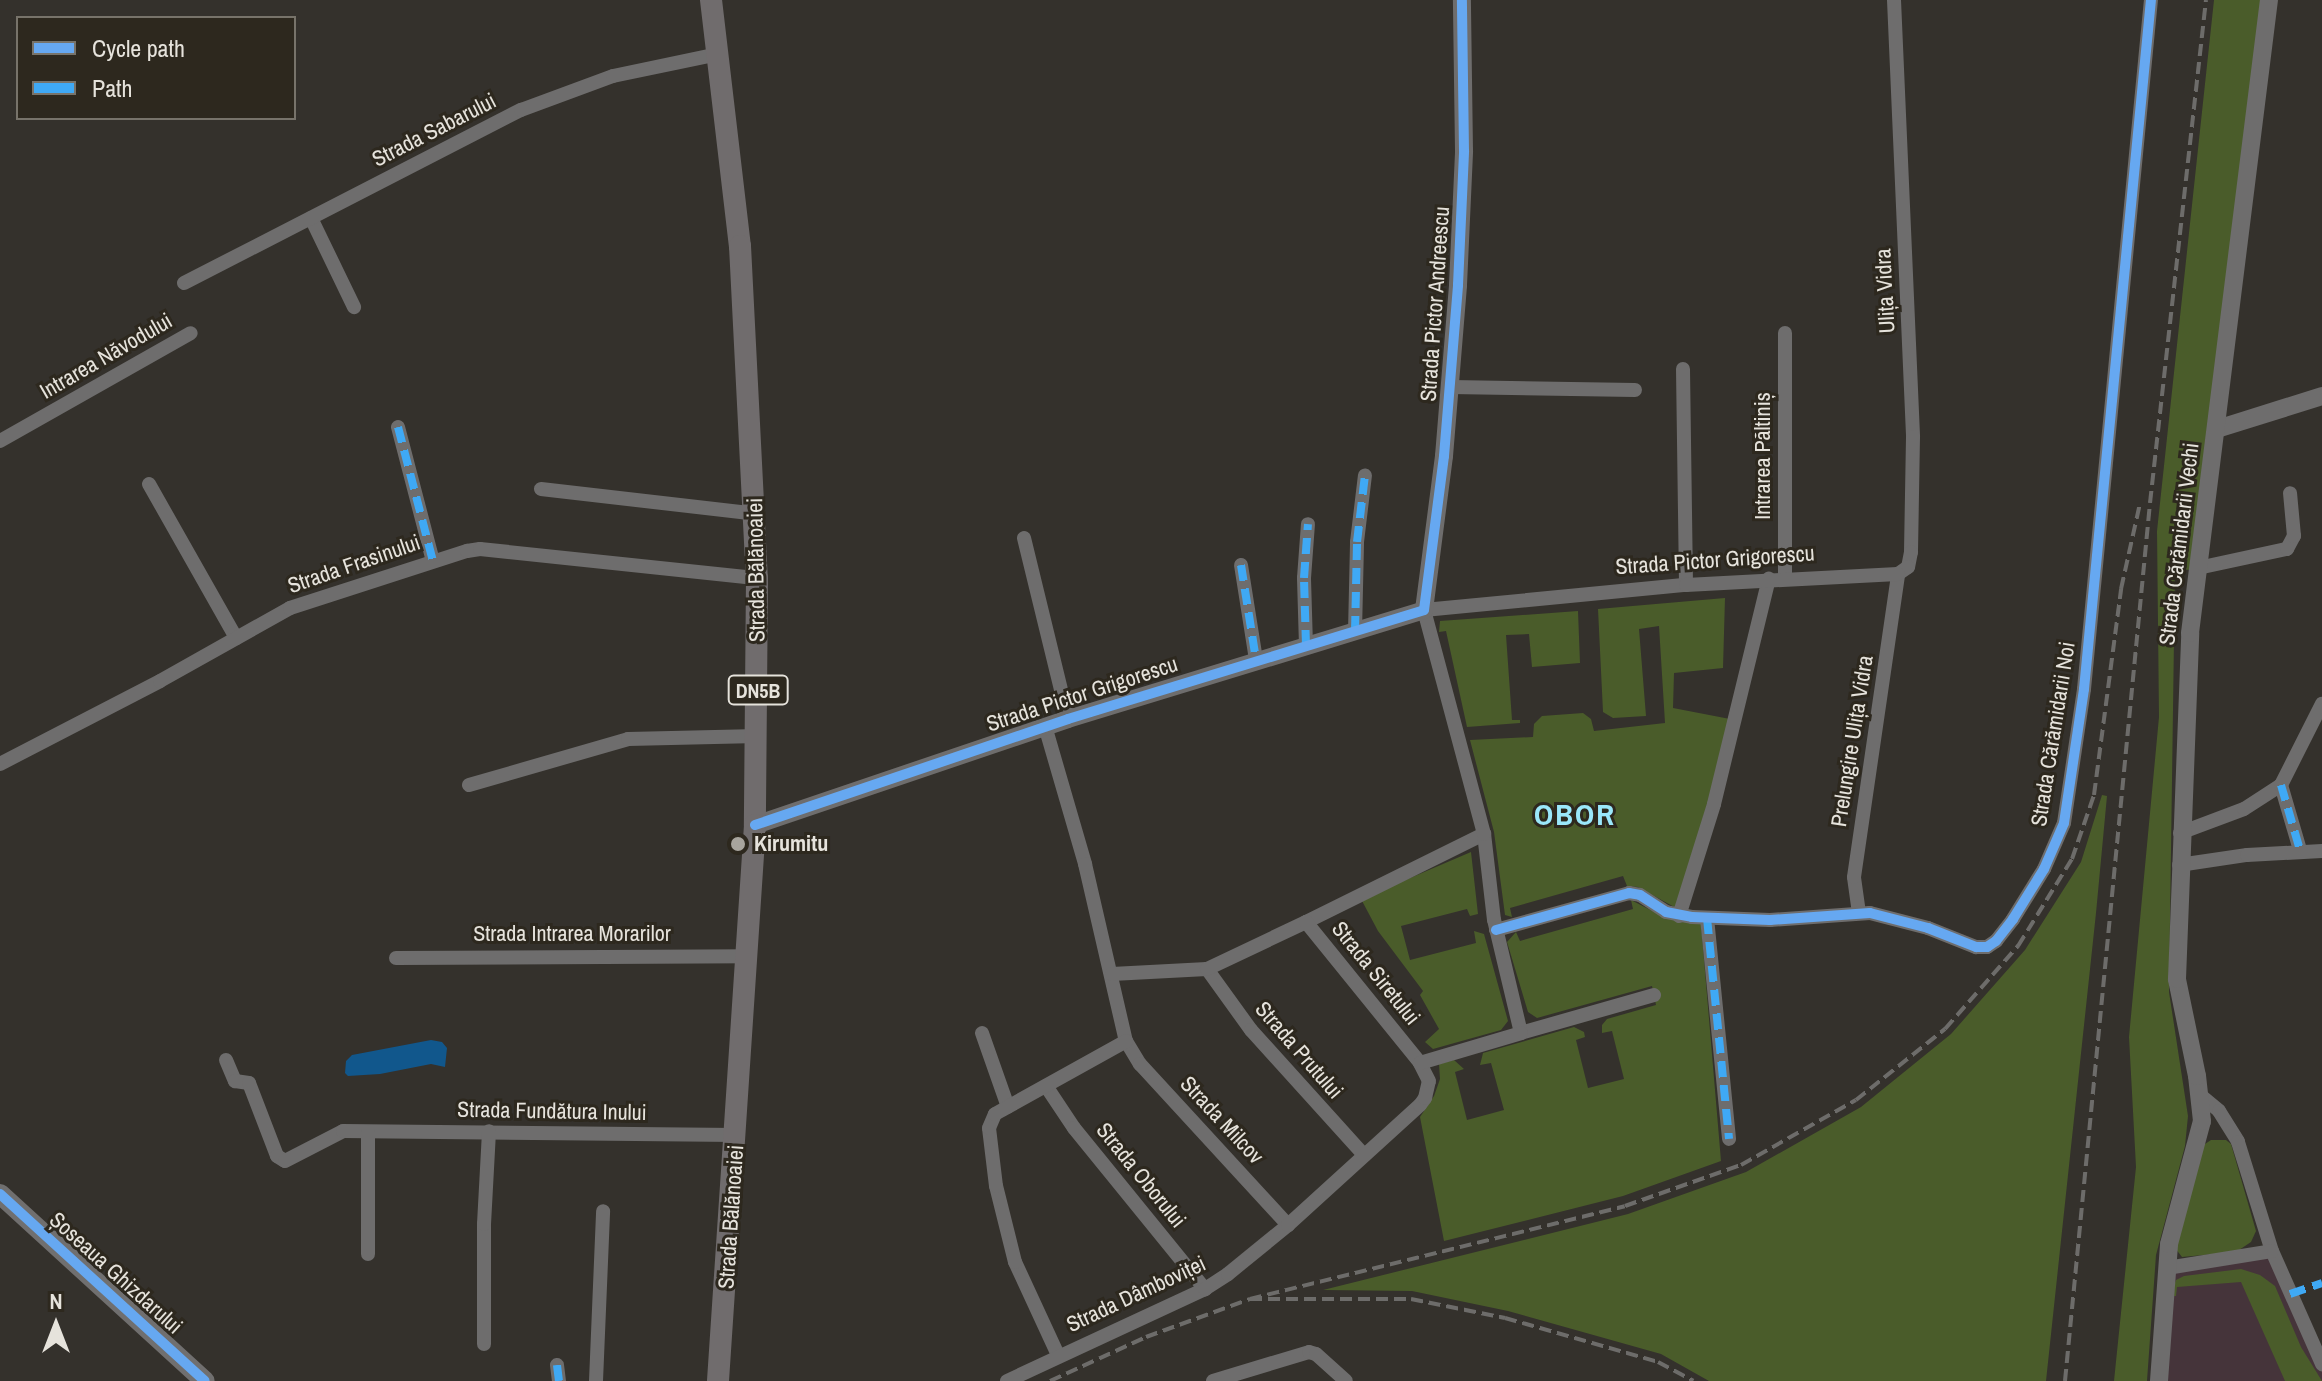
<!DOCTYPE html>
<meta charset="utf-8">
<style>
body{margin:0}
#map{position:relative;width:2322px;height:1381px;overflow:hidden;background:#34312c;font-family:"Archivo Narrow",sans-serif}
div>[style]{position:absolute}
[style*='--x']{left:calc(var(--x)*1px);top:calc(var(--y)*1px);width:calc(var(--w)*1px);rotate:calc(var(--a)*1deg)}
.commercial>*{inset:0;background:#45343a}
.green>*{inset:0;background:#4a5c2a}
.water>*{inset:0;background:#11578c}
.minor>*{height:14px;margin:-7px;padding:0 7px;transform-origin:7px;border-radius:7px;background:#6e6d6d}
.tertiary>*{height:18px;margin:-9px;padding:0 9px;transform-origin:9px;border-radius:9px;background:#6e6d6d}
.secondary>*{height:20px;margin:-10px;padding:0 10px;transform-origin:10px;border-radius:10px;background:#706f6f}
.primary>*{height:22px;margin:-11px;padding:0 11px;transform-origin:11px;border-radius:11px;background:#706c6d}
.rail>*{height:4px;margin-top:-2px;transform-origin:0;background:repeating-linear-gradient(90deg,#6d6c6a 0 12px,transparent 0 18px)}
.quiet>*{height:8px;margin-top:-4px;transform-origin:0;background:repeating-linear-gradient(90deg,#3fa9f5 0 16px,transparent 0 24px)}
.cycleway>*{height:10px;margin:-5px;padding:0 5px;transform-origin:5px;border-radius:5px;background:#66a8f1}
.dots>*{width:22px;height:22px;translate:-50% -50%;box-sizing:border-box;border:4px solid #2d281e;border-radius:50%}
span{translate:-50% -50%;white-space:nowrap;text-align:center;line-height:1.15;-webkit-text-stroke:6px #2d281e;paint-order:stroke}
.shield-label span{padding:2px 6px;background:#2d281e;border:2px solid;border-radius:6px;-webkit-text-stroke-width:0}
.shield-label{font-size:20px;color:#e6e3dc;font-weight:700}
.street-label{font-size:22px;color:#e6e3dc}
.poi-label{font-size:22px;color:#e6e3dc;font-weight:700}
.left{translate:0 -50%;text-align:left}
.district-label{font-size:30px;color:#9ae7fa;font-weight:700;letter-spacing:2px}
.legend{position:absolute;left:16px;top:16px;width:280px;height:104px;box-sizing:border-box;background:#2d281e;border:2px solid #77736a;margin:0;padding:10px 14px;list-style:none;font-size:24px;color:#e6e3dc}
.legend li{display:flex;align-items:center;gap:16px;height:40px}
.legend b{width:40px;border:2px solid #77736a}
.north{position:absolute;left:16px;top:1285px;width:80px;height:80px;-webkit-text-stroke:6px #2d281e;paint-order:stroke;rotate:0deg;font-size:22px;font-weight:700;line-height:32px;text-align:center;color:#e6e3dc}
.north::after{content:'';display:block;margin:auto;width:28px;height:36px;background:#e6e3dc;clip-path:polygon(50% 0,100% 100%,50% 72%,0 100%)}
</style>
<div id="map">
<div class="commercial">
<div style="clip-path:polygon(2272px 1251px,2322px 1364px,2322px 1381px,2159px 1381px,2167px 1268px)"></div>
</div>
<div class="green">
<div style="clip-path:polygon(2214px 0,2262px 0,2192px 570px,2175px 569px,2169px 992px,2188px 1116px,2185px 1146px,2156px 1255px,2147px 1381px,2114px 1381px,2136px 1167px,2129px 1037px,2159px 717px,2157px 531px)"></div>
<div style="clip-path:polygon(1725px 598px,1723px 668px,1674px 673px,1673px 708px,1730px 719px,1710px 804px,1676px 908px,1638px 887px,1627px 886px,1623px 876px,1510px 908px,1512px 917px,1505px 915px,1494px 832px,1470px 740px,1533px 737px,1534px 724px,1542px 716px,1583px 713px,1591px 719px,1594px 731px,1665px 723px,1659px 626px,1639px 629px,1646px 716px,1613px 718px,1603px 712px,1598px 609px)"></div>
<div style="clip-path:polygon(1578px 611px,1580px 663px,1532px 667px,1529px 634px,1506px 635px,1512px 720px,1520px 720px,1520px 723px,1467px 727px,1446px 631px,1439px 632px,1440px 621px)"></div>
<div style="clip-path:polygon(2102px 795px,2107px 796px,2096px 913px,2046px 1381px,1709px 1381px,1661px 1354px,1508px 1311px,1412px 1291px,1323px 1290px,1628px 1214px,1746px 1172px,1861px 1107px,1951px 1034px,2025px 950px,2081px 862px)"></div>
<div style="clip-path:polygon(1471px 852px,1478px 914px,1470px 916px,1467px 909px,1401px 926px,1410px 960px,1476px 943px,1474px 931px,1484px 934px,1508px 1021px,1501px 1030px,1433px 1049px,1425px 1042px,1439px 1029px,1420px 995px,1423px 991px,1378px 931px,1361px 899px)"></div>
<div style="clip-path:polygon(1631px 900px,1664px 917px,1701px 924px,1721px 1161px,1623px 1196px,1444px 1241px,1420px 1117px,1434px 1096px,1440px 1079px,1439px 1064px,1454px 1060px,1464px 1069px,1455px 1072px,1467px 1120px,1504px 1110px,1491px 1063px,1480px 1065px,1483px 1053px,1574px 1027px,1584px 1032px,1585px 1037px,1576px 1040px,1588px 1088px,1624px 1079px,1612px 1031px,1602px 1033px,1602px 1025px,1607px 1019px,1656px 1005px,1652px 986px,1537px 1018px,1528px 1012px,1507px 942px,1516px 932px,1520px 941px,1633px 909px)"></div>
<div style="clip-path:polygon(2211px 1140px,2226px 1140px,2231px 1144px,2256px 1231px,2251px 1242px,2236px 1252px,2182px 1257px,2175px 1248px,2202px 1146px)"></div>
<div style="clip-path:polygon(2241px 1269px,2260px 1275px,2275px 1286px,2301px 1347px,2322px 1381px,2285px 1381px,2241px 1282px,2177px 1287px,2176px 1296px,2170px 1296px,2176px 1280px,2184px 1276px)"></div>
</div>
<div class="water">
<div style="clip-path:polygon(431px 1040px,442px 1042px,447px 1048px,445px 1067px,431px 1064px,380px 1074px,348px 1076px,345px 1073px,346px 1061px,352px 1055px)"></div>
</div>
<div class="minor">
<div style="--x:1894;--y:0;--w:437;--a:87.5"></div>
<div style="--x:1913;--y:437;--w:115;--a:91"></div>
<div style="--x:1911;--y:552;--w:15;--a:101"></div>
<div style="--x:1908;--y:567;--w:12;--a:145"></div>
<div style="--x:311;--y:218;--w:99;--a:64.2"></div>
<div style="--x:184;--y:283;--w:379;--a:-27.2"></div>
<div style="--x:521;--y:110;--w:98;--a:-20.3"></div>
<div style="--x:613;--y:76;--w:107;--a:-11.8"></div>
<div style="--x:1785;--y:333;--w:245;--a:90"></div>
<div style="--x:1683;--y:369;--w:216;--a:89.2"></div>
<div style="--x:1451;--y:387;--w:184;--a:0.9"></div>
<div style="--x:398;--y:427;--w:138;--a:75.4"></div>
<div style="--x:0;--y:441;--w:219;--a:-29.5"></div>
<div style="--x:149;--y:484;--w:177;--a:60.5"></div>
<div style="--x:541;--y:489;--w:216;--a:6.6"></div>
<div style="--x:1024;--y:538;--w:186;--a:76.3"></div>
<div style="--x:1241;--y:565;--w:96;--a:81"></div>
<div style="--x:2198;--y:568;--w:91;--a:-12.1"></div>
<div style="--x:2287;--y:549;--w:15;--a:-62"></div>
<div style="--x:2294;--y:536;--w:43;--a:-95.3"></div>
<div style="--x:1355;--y:632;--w:90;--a:-88.7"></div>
<div style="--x:1357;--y:542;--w:67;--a:-83.2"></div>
<div style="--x:1306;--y:646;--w:68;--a:-91.7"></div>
<div style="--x:1304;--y:578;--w:54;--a:-85.8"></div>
<div style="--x:1045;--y:726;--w:144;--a:73.8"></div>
<div style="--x:1085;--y:864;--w:182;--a:77"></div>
<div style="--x:1126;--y:1041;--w:27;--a:59"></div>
<div style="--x:1140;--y:1064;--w:219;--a:47.4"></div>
<div style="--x:0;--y:764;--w:180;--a:-27.4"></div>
<div style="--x:160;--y:681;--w:149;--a:-29.3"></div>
<div style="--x:290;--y:608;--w:186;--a:-17.9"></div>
<div style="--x:467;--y:551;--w:13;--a:-9"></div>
<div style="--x:480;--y:549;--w:279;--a:6"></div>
<div style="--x:469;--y:785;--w:166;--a:-16.1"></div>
<div style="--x:628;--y:739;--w:130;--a:-1.3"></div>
<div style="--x:2281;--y:785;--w:68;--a:73.7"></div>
<div style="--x:2180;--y:833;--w:68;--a:-20.6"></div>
<div style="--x:2244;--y:809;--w:44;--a:-33"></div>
<div style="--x:2281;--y:785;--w:91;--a:-63.2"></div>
<div style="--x:2179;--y:865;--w:69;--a:-8.4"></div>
<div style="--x:2247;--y:855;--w:75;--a:-3.1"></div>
<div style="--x:1859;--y:913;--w:36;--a:-98"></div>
<div style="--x:1854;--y:877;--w:306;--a:-81.7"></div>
<div style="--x:1679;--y:916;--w:117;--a:-72.6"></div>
<div style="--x:1714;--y:804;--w:232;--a:-76.3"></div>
<div style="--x:1707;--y:918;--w:222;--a:84.3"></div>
<div style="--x:1306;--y:922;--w:199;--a:-26.3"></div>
<div style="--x:1496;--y:930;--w:138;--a:-15.5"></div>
<div style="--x:1629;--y:893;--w:11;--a:10"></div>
<div style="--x:1640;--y:895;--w:31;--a:33"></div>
<div style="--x:1666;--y:912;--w:26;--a:11"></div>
<div style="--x:1692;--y:917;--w:78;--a:2.2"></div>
<div style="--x:1770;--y:920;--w:100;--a:-4"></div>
<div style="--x:1870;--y:913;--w:60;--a:14.5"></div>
<div style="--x:1928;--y:928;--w:52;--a:21.6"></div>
<div style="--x:1976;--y:947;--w:11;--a:0"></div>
<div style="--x:1987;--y:947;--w:11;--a:-34"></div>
<div style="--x:1996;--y:941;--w:28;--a:-52"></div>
<div style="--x:2013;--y:919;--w:59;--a:-58.2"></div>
<div style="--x:2044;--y:869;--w:50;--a:-66.5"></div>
<div style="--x:2064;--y:823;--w:135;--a:-81.5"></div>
<div style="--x:2084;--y:689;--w:692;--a:-84.45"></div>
<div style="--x:396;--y:958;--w:352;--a:-0.3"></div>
<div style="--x:1207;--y:969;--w:75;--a:54.2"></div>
<div style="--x:1251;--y:1030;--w:169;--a:47.9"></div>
<div style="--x:1112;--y:974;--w:95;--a:-3"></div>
<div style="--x:1207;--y:969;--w:110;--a:-25.4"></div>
<div style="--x:1306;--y:922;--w:181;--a:51"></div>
<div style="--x:1654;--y:995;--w:138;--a:164.1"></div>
<div style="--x:1521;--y:1033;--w:116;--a:-103.4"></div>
<div style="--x:1494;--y:920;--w:87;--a:-96.6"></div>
<div style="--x:1484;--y:834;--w:232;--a:-105"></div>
<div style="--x:1424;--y:610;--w:263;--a:-5.5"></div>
<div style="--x:1686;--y:585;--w:212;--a:-3"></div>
<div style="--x:982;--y:1033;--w:78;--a:70.6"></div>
<div style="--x:226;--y:1060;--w:23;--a:67"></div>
<div style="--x:235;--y:1081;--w:14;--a:8"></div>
<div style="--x:249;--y:1083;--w:78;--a:69"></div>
<div style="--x:277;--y:1156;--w:9;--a:32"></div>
<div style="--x:285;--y:1161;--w:65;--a:-27.3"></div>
<div style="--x:343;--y:1131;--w:393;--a:0.6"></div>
<div style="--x:1046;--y:1086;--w:50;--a:56.3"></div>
<div style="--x:1074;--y:1128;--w:208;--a:50.9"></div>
<div style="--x:2199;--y:1094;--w:26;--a:40"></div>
<div style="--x:2219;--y:1111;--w:36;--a:58"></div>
<div style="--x:2238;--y:1142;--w:114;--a:72.7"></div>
<div style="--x:2272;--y:1251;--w:124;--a:66.1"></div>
<div style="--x:368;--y:1132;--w:122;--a:90"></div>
<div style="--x:2167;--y:1268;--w:106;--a:-9.2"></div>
<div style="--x:484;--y:1344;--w:120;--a:-90"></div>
<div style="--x:484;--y:1224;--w:93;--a:-86.9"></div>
<div style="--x:1058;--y:1355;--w:102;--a:-114.8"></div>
<div style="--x:1015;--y:1262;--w:78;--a:-104"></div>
<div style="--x:996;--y:1186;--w:58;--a:-96.9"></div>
<div style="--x:989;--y:1128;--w:15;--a:-67"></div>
<div style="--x:995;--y:1114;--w:150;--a:-29.1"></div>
<div style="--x:557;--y:1365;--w:16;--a:83"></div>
<div style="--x:596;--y:1381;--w:170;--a:-87.6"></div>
<div style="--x:1007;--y:1381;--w:218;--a:-24.9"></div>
<div style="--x:1205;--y:1289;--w:27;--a:-33"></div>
<div style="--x:1228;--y:1274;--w:77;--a:-39.2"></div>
<div style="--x:1288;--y:1225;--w:178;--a:-42.3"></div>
<div style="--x:1420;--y:1105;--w:9;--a:-54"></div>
<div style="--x:1425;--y:1098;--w:17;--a:-77"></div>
<div style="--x:1429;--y:1081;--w:20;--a:-117"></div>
<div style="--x:1420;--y:1063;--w:105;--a:-16.5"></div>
<div style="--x:1213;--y:1381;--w:100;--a:-16.8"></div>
<div style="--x:1309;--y:1352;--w:7;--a:16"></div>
<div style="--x:1316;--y:1354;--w:40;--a:42"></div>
</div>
<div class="tertiary">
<div style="--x:2217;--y:429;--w:110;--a:-17.4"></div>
<div style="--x:755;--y:825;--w:330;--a:-18.7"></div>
<div style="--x:1068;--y:719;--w:372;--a:-17"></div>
<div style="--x:1424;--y:610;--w:155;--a:-82.6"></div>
<div style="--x:1444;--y:456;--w:172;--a:-85.3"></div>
<div style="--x:1458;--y:285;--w:134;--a:-87.4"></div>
<div style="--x:1464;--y:151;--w:151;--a:-90.8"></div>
<div style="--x:2159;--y:1381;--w:137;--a:-85.8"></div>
<div style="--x:2169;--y:1244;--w:127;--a:-75"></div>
<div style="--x:2202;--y:1121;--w:45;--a:-96.3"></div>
<div style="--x:2197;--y:1076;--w:99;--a:-101.7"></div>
<div style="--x:2177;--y:979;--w:346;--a:-87.8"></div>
<div style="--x:2190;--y:633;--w:638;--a:-82.89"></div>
</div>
<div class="secondary">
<div style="--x:0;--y:1194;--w:277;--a:42.4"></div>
</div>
<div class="primary">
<div style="--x:711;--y:0;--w:248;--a:83.3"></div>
<div style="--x:740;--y:246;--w:332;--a:87.1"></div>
<div style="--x:757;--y:578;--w:247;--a:90.5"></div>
<div style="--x:755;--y:825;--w:557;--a:93.81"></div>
</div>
<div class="rail">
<div style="--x:1250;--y:1299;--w:386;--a:-13.9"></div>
<div style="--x:1625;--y:1206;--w:123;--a:-19.5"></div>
<div style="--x:1741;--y:1165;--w:132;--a:-29.5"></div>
<div style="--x:1856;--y:1100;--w:114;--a:-38.6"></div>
<div style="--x:1945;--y:1029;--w:111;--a:-48.7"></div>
<div style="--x:2018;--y:946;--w:102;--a:-58.2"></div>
<div style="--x:2072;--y:859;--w:68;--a:-71"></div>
<div style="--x:2094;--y:795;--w:208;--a:-82.5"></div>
<div style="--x:2121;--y:589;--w:88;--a:-77.5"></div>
<div style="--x:1050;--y:1381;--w:106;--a:-24.6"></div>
<div style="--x:1146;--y:1337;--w:111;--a:-20.1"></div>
<div style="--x:1250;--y:1299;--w:161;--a:0"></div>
<div style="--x:1411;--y:1299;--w:96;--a:11.4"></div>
<div style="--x:1505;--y:1318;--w:159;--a:16"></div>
<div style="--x:1658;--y:1362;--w:40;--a:28"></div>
<div style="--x:2065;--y:1381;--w:882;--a:-84.47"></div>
<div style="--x:2150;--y:503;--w:506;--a:-83.65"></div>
</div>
<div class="quiet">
<div style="--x:398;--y:427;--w:138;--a:75.4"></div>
<div style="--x:1241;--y:565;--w:96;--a:81"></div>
<div style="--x:1355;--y:632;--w:90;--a:-88.7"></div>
<div style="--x:1357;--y:542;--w:67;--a:-83.2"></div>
<div style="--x:1306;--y:646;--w:68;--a:-91.7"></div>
<div style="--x:1304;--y:578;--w:54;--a:-85.8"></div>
<div style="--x:2281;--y:785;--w:68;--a:73.7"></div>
<div style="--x:1707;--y:918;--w:222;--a:84.3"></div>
<div style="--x:2290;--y:1294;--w:34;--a:-19"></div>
<div style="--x:557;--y:1365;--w:16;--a:83"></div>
</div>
<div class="cycleway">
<div style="--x:755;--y:825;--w:330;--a:-18.7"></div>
<div style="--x:1068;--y:719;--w:372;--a:-17"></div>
<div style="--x:1424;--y:610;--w:155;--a:-82.6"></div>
<div style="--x:1444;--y:456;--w:172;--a:-85.3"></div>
<div style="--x:1458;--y:285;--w:134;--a:-87.4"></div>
<div style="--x:1464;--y:151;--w:151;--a:-90.8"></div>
<div style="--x:1496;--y:930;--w:138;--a:-15.5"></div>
<div style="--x:1629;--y:893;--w:11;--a:10"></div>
<div style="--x:1640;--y:895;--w:31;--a:33"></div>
<div style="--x:1666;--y:912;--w:26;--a:11"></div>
<div style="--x:1692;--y:917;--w:78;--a:2.2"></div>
<div style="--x:1770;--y:920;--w:100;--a:-4"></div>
<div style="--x:1870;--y:913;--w:60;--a:14.5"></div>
<div style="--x:1928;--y:928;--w:52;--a:21.6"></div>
<div style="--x:1976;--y:947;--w:11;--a:0"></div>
<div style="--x:1987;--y:947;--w:11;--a:-34"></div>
<div style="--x:1996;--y:941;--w:28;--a:-52"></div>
<div style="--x:2013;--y:919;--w:59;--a:-58.2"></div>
<div style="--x:2044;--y:869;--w:50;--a:-66.5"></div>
<div style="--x:2064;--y:823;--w:135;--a:-81.5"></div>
<div style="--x:2084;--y:689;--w:692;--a:-84.45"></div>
<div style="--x:0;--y:1194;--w:277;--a:42.4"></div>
</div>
<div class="dots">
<div style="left:738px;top:844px;background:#a8a59e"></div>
</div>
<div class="shield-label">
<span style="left:758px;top:690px">DN5B</span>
</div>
<div class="street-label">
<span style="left:434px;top:130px;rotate:-27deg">Strada Sabarului</span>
<span style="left:1885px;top:291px;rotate:-93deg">Ulița Vidra</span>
<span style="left:1435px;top:304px;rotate:-86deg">Strada Pictor Andreescu</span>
<span style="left:106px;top:356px;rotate:-30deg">Intrarea Năvodului</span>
<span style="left:1763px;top:456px;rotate:-90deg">Intrarea Păltiniș</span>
<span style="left:2179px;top:544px;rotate:-83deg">Strada Cărămidarii Vechi</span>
<span style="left:1715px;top:560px;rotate:-4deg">Strada Pictor Grigorescu</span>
<span style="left:354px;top:564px;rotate:-19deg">Strada Frasinului</span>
<span style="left:756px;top:570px;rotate:-91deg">Strada Bălănoaiei</span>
<span style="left:1082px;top:694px;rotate:-18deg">Strada Pictor Grigorescu</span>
<span style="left:2053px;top:734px;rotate:-81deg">Strada Cărămidarii Noi</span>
<span style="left:1852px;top:741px;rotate:-81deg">Prelungire Ulița Vidra</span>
<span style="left:572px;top:934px">Strada Intrarea Morarilor</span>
<span style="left:1376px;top:973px;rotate:51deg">Strada Siretului</span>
<span style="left:1299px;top:1050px;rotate:49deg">Strada Prutului</span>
<span style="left:552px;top:1111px;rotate:1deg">Strada Fundătura Inului</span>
<span style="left:1222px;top:1120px;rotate:47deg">Strada Milcov</span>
<span style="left:1141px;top:1175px;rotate:51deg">Strada Oborului</span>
<span style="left:731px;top:1217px;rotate:-86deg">Strada Bălănoaiei</span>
<span style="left:116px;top:1273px;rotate:42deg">Șoseaua Ghizdarului</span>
<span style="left:1136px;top:1294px;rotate:-25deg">Strada Dâmboviței</span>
</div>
<div class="poi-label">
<span class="left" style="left:754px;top:844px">Kirumitu</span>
</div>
<div class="district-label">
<span style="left:1575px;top:814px">OBOR</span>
</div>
<ul class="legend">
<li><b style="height:10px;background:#66a8f1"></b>Cycle path</li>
<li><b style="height:10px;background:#3fa9f5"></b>Path</li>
</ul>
<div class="north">N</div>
</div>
